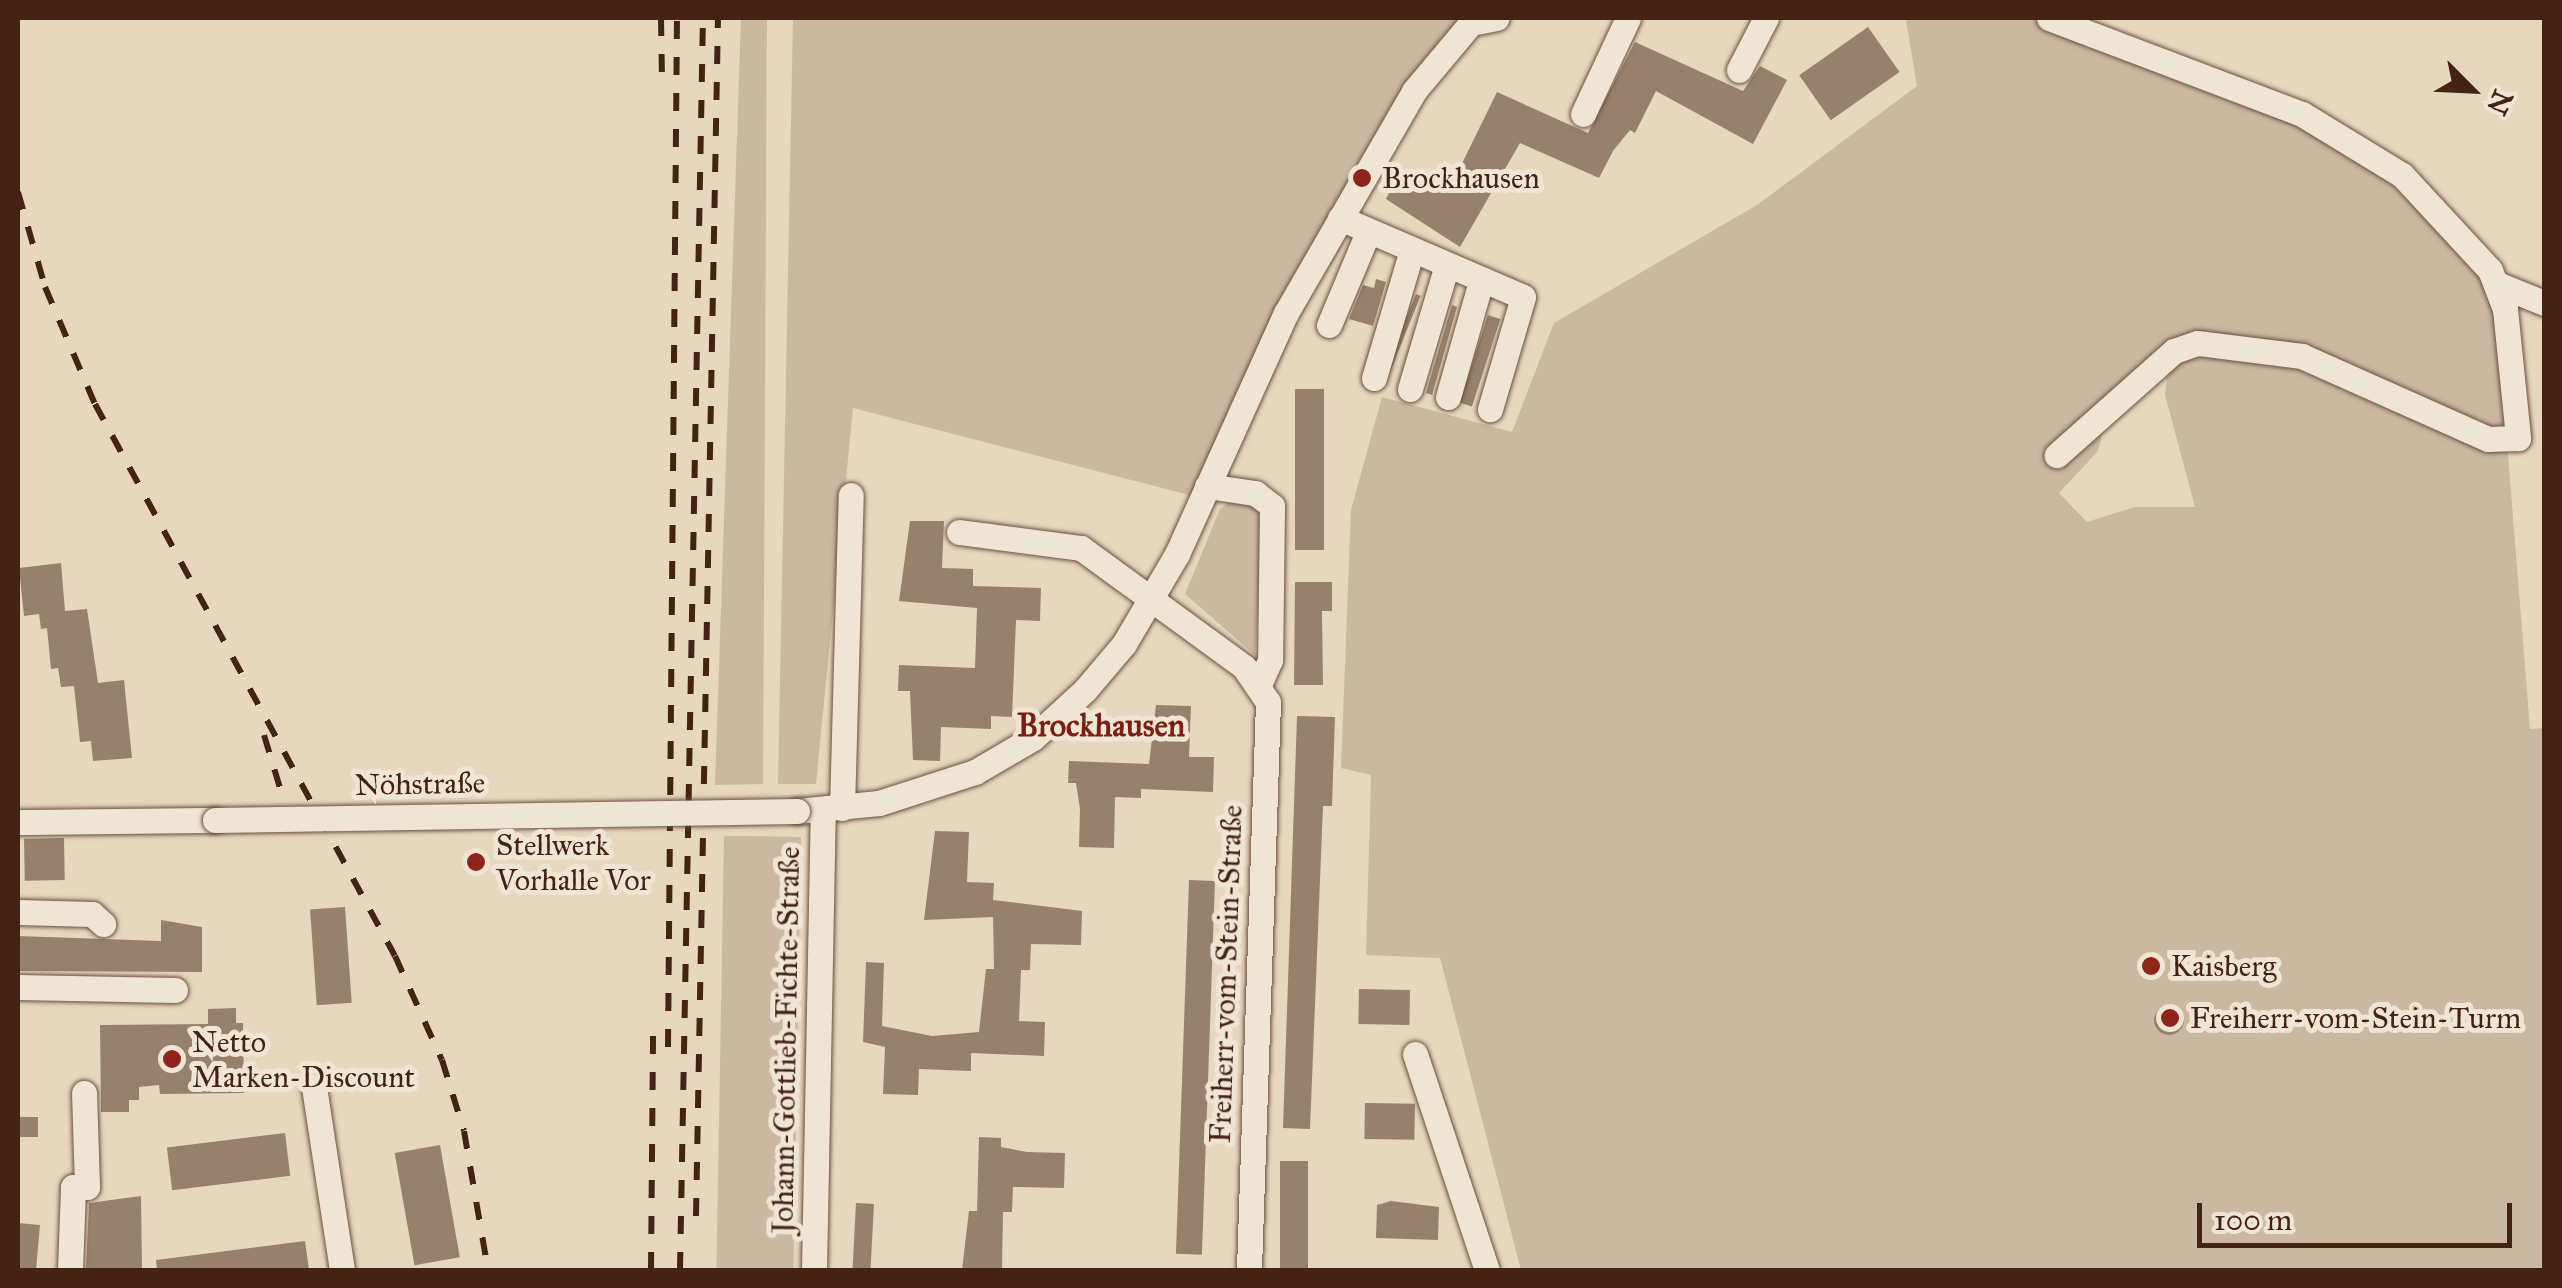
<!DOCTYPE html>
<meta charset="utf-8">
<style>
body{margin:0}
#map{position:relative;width:2562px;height:1288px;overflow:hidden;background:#e6d7bd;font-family:"IM FELL Great Primer",serif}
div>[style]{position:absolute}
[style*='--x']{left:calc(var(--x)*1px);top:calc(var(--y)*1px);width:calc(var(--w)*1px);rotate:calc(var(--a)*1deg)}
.green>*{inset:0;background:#cab8a0;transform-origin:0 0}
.building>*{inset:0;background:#98816c;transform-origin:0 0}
.round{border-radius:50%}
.roads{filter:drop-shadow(0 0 2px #6c503f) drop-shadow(0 0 2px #6c503f)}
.minor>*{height:25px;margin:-12.5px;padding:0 12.5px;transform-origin:12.5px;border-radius:12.5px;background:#efe5d4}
.rail>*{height:6px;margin-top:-3px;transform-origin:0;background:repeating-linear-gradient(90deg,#442315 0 18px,transparent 0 36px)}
.bridges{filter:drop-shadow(0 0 2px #6c503f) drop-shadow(0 0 2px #6c503f)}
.minor-bridge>*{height:25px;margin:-12.5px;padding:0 12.5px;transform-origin:12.5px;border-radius:12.5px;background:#efe5d4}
.dots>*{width:28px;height:28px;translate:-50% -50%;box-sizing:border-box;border:5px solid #efe5d4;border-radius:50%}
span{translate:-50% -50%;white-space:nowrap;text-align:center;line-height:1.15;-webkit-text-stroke:10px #efe5d4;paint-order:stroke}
.poi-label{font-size:30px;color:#442315}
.left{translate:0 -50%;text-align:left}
.street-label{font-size:30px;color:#442315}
.neighbourhood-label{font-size:32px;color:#7a1f14;font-weight:700}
.frame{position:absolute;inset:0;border:20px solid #442315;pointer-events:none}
.north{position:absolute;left:2422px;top:40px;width:100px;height:100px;-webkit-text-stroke:8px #efe5d4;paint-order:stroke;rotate:114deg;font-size:28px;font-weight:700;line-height:40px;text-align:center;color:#442315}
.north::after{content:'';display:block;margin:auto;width:35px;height:45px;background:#442315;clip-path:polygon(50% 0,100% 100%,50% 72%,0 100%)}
.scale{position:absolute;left:2197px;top:1203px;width:315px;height:45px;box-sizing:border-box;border:5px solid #442315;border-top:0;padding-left:12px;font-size:30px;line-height:35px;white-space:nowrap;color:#442315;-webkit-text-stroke:8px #efe5d4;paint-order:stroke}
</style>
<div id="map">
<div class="green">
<div style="clip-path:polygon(741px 18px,767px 18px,763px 784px,715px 785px)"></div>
<div style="clip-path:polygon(793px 18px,1470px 18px,1414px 91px,1201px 498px,853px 408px,816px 784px,778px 784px)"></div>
<div style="clip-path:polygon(evenodd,2044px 18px,2240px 88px,2435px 208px,2496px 305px,2530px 729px,2544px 728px,2544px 1270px,1521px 1270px,1440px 958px,1366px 955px,1371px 775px,1341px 768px,1351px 510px,1382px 397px,1512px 432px,1554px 323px,1757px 205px,1917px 86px,1906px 20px,2044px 18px,2169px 365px,2165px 395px,2195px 507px,2135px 507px,2087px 522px,2059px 493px,2098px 451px,2105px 423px,2169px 365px)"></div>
<div style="clip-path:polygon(1235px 498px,1264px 510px,1255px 655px,1185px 594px,1220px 509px)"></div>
<div style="left:801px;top:837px;width:433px;height:77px;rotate:91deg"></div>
</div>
<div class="building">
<div style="left:1868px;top:27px;width:55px;height:84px;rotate:55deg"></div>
<div style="clip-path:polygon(1635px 42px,1743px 91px,1760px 66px,1787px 80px,1753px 144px,1656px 91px,1635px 133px,1630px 130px,1613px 151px,1599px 178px,1520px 143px,1460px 247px,1386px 199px,1402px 168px,1448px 192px,1497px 92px,1588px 133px)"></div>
<div style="clip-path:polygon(1376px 279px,1386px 282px,1373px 326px,1349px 319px,1363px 285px,1374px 288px)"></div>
<div style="left:1416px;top:294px;width:5px;height:92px;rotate:22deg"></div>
<div style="clip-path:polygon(1452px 305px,1457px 307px,1432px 395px,1426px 393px)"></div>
<div style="left:1488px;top:315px;width:13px;height:92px;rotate:18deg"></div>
<div style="left:1295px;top:389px;width:29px;height:161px"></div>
<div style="clip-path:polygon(910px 521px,944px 521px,942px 568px,973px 569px,973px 586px,1041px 588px,1040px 621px,1016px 620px,1012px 717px,991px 716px,991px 729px,941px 727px,940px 761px,913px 760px,910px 691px,898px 691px,899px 665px,975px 668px,977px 608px,899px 601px)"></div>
<div style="clip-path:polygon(61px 563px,65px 611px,87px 609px,98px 683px,124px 680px,132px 758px,93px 761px,91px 741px,80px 742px,74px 686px,61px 687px,58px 668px,51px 669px,47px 628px,41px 629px,39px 614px,24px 616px,19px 568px)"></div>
<div style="clip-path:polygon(1295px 582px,1332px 582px,1332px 611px,1322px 611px,1323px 685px,1294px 685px)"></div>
<div style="clip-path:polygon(1156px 705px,1191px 706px,1189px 757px,1214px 757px,1213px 792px,1141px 789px,1141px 798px,1115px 797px,1114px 848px,1079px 847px,1080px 809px,1076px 783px,1068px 783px,1069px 761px,1149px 764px)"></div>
<div style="clip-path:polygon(1297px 716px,1335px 717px,1332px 806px,1323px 806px,1310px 1129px,1283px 1128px)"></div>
<div style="clip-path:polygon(935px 831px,969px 832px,967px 882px,994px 883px,993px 900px,1082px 911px,1081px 945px,1031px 944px,1030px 970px,1021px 970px,1019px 1021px,1045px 1022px,1044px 1056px,971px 1053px,971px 1071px,919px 1069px,918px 1095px,883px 1094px,885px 1047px,863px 1042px,866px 962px,884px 963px,882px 1026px,932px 1036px,979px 1032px,986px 969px,994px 969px,993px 917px,924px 920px)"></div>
<div style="left:64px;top:838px;width:42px;height:40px;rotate:89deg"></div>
<div style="left:1189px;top:880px;width:26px;height:374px;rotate:2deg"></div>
<div style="left:345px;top:907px;width:96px;height:35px;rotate:86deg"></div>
<div style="clip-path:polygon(161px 920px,202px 927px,202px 972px,18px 971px,18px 936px,161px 941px)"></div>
<div style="left:1359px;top:989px;width:51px;height:35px;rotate:1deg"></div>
<div class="round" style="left:2154px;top:1005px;width:30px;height:30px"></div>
<div style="clip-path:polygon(236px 1008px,236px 1023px,243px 1023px,244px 1093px,160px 1094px,159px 1085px,139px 1087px,139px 1100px,129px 1100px,129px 1112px,101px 1112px,100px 1025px,208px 1024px,208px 1009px)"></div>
<div style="left:1365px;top:1103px;width:50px;height:36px;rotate:1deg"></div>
<div style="left:18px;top:1117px;width:20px;height:20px"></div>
<div style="left:285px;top:1133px;width:43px;height:119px;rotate:83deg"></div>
<div style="clip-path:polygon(979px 1137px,1001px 1138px,1001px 1147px,1027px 1152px,1065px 1153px,1064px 1188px,1013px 1187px,1012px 1212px,1003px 1212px,1002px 1270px,962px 1270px,969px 1211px,977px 1211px)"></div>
<div style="left:440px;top:1145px;width:114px;height:46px;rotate:80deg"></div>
<div style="left:1280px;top:1161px;width:28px;height:109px"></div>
<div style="clip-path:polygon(141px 1196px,142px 1270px,86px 1270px,89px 1203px)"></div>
<div style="clip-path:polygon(1391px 1201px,1439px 1207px,1438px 1240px,1376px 1238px,1377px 1205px)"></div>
<div style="left:856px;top:1203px;width:18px;height:67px;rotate:3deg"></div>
<div style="clip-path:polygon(18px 1223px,40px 1225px,36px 1270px,18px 1270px)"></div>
<div style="clip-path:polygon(305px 1241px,309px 1270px,157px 1270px,156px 1260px)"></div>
</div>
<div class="roads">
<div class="minor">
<div style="--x:2049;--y:18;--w:271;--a:20.8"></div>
<div style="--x:2302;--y:114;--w:117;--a:31.4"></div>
<div style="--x:2402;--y:175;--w:129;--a:47.2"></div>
<div style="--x:2490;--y:270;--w:42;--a:69"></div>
<div style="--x:2505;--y:309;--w:130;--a:84.2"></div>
<div style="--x:2518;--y:438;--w:30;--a:178"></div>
<div style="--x:2488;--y:439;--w:204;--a:-156"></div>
<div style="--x:2302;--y:356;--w:106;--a:-172.9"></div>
<div style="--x:2197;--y:343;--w:24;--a:161"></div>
<div style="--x:2174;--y:351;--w:157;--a:138.4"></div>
<div style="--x:1739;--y:70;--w:59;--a:-62.6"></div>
<div style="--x:1583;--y:114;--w:106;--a:-64.9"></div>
<div style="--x:1340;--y:218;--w:199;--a:23.3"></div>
<div style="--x:1523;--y:297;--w:117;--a:106.4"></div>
<div style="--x:2495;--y:283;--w:53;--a:22.2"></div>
<div style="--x:1329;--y:325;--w:101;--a:-67.2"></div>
<div style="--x:1374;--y:378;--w:134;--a:-73.5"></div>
<div style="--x:1410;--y:389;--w:126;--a:-73.4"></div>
<div style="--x:1448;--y:397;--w:121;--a:-74.1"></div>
<div style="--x:1207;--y:486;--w:49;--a:8.3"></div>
<div style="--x:1255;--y:493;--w:21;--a:37"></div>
<div style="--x:1272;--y:506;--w:154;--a:90.7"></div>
<div style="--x:1270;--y:660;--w:24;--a:114"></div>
<div style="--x:959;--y:532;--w:123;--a:7.5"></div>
<div style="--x:1081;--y:548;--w:202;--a:36.1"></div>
<div style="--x:1244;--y:667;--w:42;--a:55.6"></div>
<div style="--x:1268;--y:702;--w:568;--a:91.92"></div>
<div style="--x:842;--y:808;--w:313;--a:-88.4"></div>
<div style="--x:797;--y:811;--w:82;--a:-5.6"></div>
<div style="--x:879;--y:803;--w:101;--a:-17.9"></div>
<div style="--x:975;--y:772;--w:67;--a:-30.4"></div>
<div style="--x:1033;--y:738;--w:71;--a:-42.7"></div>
<div style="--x:1085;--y:690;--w:60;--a:-49.7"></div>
<div style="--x:1124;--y:644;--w:104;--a:-59.5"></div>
<div style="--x:1177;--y:554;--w:265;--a:-65.7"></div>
<div style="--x:1286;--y:313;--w:256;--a:-60"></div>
<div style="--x:1414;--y:91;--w:89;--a:-50"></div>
<div style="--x:1471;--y:23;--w:26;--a:-11"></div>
<div style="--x:18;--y:822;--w:197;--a:-0.6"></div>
<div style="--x:18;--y:912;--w:74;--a:1.5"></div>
<div style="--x:92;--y:914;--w:15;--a:42"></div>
<div style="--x:18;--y:987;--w:157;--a:1.1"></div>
<div style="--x:1415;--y:1054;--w:228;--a:71.6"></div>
<div style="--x:314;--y:1087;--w:185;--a:81.3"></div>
<div style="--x:70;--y:1270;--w:83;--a:-87.9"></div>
<div style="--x:73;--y:1187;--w:14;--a:0"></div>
<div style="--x:87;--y:1187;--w:94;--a:-91.8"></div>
<div style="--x:814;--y:1270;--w:460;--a:-88.9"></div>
</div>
</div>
<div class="rail">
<div style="--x:661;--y:18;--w:64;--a:89.1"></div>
<div style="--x:18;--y:192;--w:99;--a:74.1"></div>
<div style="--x:45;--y:287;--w:127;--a:66.9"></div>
<div style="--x:95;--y:404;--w:628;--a:61.48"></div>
<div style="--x:395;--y:956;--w:114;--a:65.7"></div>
<div style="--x:442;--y:1060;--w:74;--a:72.8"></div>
<div style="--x:464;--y:1131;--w:141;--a:80.2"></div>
<div style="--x:264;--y:735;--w:55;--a:73.2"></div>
<div style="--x:668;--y:1047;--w:1029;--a:-89.5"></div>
<div style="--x:696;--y:1216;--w:1198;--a:-88.95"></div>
<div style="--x:651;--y:1270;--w:248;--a:-89.5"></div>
<div style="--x:680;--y:1270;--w:1252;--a:-88.95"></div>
</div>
<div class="bridges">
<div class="minor-bridge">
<div style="--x:215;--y:820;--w:582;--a:-0.89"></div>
</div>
</div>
<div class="dots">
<div style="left:1362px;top:178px;background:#8f2418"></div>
<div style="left:476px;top:862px;background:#8f2418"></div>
<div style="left:2151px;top:966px;background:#8f2418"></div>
<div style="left:2170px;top:1018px;background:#8f2418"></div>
<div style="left:172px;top:1059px;background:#8f2418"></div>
</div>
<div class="poi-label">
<span class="left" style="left:1382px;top:178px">Brockhausen</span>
<span class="left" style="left:496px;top:862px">Stellwerk<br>Vorhalle Vor</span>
<span class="left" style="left:2171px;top:966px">Kaisberg</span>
<span class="left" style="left:2190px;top:1018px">Freiherr-vom-Stein-Turm</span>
<span class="left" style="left:192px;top:1059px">Netto<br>Marken-Discount</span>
</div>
<div class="street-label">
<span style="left:420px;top:784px;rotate:-1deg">Nöhstraße</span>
<span style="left:1226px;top:974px;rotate:-88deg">Freiherr-vom-Stein-Straße</span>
<span style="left:786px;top:1040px;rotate:-89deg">Johann-Gottlieb-Fichte-Straße</span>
</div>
<div class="neighbourhood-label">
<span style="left:1101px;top:726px">Brockhausen</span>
</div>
<div class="frame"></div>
<div class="north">N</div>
<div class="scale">100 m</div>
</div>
